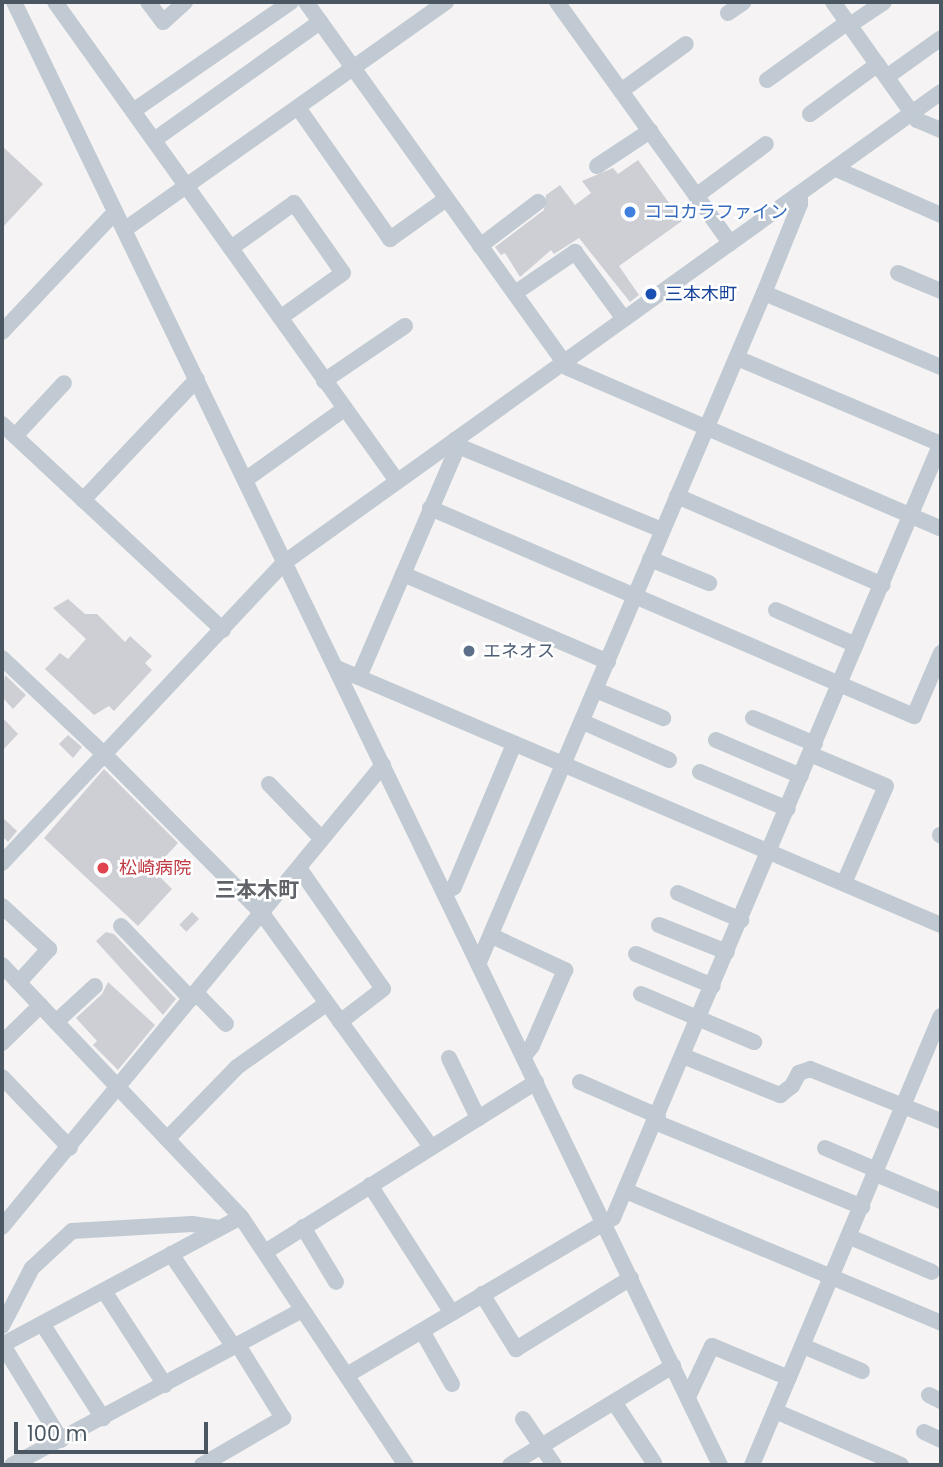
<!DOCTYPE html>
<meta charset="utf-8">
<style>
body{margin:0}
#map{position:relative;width:943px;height:1467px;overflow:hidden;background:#f5f3f3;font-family:Poppins,"Noto Sans JP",sans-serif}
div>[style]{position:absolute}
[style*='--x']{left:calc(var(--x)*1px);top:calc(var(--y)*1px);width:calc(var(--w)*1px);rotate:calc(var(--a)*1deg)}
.building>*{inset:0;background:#cdcfd5;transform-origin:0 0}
.minor>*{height:16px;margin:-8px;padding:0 8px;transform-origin:8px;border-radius:8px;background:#c1cad2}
.dots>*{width:19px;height:19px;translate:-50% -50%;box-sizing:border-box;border:4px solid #fff;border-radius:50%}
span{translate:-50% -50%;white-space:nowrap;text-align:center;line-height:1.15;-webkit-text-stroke:5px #fff;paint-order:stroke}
.shop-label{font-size:18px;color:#366cbe}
.left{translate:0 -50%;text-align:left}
.transit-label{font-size:18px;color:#164399}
.service-label{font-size:18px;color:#4e5e75}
.health-label{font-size:18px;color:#be3a42}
.quarter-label{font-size:21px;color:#5f6368;font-weight:700}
.frame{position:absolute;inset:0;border:4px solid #4a5661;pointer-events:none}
.scale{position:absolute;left:14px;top:1422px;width:194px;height:32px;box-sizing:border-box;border:4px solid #4a5661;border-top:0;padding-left:9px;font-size:21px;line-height:24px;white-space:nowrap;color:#4a5661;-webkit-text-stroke:5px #fff;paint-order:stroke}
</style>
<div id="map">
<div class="building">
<div style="clip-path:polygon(2px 146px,43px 184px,2px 228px)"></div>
<div style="clip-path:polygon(638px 160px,682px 221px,619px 266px,639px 295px,630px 302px,579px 238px,554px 254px,551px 250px,520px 277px,505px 253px,501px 255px,495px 247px,544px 210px,546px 195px,560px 185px,575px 205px,591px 193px,582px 181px,613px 168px,618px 174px)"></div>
<div style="clip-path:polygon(68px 599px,85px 614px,97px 614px,125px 642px,130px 636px,152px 656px,145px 663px,152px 670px,114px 711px,109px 706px,94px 715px,45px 669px,60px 653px,68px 659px,86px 639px,53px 608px)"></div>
<div style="clip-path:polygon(5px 675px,26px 695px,13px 709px,2px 697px)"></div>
<div style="clip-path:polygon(2px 717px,18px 734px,2px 751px)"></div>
<div style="clip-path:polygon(68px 735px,82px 747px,73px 758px,59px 744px)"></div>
<div style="clip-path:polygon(104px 769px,178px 843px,153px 870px,172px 889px,138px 926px,44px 838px)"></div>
<div style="clip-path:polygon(2px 817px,17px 831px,8px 842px,2px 836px)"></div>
<div style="left:192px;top:912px;width:10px;height:18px;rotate:45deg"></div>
<div style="clip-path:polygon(106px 932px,114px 934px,176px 999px,163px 1015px,96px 941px)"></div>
<div style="clip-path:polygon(108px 982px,155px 1025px,118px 1070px,93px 1045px,97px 1041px,76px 1018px,102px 994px)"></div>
</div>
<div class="minor">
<div style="--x:14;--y:2;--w:1624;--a:64.24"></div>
<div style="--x:55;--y:2;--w:589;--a:54.47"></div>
<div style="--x:148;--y:2;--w:25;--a:53"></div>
<div style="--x:163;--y:22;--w:30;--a:-42"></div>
<div style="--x:306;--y:2;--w:450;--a:54.4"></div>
<div style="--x:568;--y:368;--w:406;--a:23.3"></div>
<div style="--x:557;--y:2;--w:297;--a:54.3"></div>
<div style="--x:833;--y:2;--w:145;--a:54.6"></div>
<div style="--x:917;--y:120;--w:26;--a:23"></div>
<div style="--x:728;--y:13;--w:19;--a:-35"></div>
<div style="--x:850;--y:25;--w:41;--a:-34.1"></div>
<div style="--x:888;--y:76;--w:65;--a:-35.6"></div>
<div style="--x:767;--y:80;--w:100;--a:-35.6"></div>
<div style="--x:621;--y:91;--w:80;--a:-35.9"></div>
<div style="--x:299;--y:109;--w:159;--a:55"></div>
<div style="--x:390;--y:239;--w:69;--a:-35.5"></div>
<div style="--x:133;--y:111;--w:192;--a:-34.6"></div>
<div style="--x:810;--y:114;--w:84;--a:-36.3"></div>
<div style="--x:154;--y:140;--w:204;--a:-35.4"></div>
<div style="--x:597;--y:166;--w:64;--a:-33.4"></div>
<div style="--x:836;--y:169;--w:115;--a:23.7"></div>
<div style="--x:696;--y:196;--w:87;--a:-36.6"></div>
<div style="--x:124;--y:230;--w:395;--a:-35.3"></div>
<div style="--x:480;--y:246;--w:73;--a:-37.2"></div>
<div style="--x:231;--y:248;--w:77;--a:-35.5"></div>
<div style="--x:294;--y:203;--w:85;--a:55"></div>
<div style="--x:343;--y:273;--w:77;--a:144.5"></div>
<div style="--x:898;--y:273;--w:47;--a:22.7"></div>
<div style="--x:515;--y:293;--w:73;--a:-34.3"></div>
<div style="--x:575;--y:252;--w:83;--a:53.8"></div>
<div style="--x:764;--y:293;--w:192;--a:22.7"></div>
<div style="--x:2;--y:332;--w:165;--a:-46.7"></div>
<div style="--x:737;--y:358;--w:221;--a:22.9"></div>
<div style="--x:324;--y:381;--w:98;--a:-34.2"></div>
<div style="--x:2;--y:424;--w:302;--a:43"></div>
<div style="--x:15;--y:436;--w:72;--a:-47.2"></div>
<div style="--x:458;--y:446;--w:221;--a:22.4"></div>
<div style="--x:245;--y:480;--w:122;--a:-35.6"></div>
<div style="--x:677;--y:496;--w:224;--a:23.4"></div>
<div style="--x:83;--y:500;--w:166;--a:-46.7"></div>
<div style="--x:430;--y:508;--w:527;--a:23.26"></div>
<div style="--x:914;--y:716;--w:69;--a:-66.8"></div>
<div style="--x:650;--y:559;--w:64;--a:22.1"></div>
<div style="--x:403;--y:574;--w:223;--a:23.2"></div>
<div style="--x:776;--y:610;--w:87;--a:23.6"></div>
<div style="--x:2;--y:658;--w:141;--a:43.3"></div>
<div style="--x:105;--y:755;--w:221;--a:45.2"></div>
<div style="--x:261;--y:912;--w:290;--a:54.1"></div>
<div style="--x:337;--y:668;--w:656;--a:23.05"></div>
<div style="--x:359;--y:677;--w:251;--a:-66.8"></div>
<div style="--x:458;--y:446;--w:7;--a:-117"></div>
<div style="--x:596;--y:690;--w:73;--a:22.7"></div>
<div style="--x:753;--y:718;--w:67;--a:22.8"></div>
<div style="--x:583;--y:722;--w:94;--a:23.8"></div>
<div style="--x:716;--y:740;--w:92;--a:23"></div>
<div style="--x:810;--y:754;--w:82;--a:22.8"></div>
<div style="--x:886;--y:786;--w:106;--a:113.4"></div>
<div style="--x:700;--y:772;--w:95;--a:22.8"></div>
<div style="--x:269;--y:784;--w:76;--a:46.1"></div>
<div style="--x:940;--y:835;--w:1;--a:45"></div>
<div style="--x:2;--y:863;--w:413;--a:-46.8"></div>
<div style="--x:285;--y:562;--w:807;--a:-35.62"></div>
<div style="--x:299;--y:868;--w:147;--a:55.2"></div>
<div style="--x:383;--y:989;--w:54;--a:142.5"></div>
<div style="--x:445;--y:892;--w:10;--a:-29"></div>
<div style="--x:454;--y:887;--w:155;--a:-67.2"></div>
<div style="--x:678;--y:893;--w:69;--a:23.2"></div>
<div style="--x:2;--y:906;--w:64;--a:42.5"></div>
<div style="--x:49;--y:949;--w:45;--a:132.3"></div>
<div style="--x:659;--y:925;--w:73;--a:21.7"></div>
<div style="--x:121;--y:926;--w:101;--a:46.2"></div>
<div style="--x:492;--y:936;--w:81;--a:25"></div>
<div style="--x:565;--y:970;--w:83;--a:113.5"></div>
<div style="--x:532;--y:1046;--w:13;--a:129"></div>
<div style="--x:636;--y:954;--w:83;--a:22.6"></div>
<div style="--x:479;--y:962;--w:727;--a:-66.93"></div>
<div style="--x:764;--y:293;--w:96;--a:-68"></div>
<div style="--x:800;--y:204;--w:10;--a:-90"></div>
<div style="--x:2;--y:965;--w:347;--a:46.5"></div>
<div style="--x:241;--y:1217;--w:298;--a:56.4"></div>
<div style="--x:196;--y:993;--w:43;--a:45.9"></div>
<div style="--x:641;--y:994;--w:123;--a:23"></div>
<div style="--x:56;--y:1022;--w:53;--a:-42.7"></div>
<div style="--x:2;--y:1043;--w:54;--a:-44.3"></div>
<div style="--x:683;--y:1056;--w:105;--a:21.9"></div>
<div style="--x:780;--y:1095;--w:15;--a:-37"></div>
<div style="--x:792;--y:1086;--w:15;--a:-62"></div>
<div style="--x:799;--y:1073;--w:12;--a:-20"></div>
<div style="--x:810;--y:1069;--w:141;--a:21.7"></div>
<div style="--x:449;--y:1058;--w:67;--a:64.2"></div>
<div style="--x:2;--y:1077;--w:98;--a:46.2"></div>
<div style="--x:580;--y:1082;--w:85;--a:23.6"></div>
<div style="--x:655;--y:1122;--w:224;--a:22.3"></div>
<div style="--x:167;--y:1139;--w:100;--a:-45.8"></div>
<div style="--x:237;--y:1067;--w:109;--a:-35.3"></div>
<div style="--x:825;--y:1148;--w:56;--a:22.9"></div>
<div style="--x:876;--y:1174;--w:70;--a:22.6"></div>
<div style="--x:370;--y:1185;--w:152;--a:57.4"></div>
<div style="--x:626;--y:1191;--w:342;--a:22.7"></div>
<div style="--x:2;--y:1227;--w:599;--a:-50.49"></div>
<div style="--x:303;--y:1227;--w:64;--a:59"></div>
<div style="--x:850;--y:1237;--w:89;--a:23.1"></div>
<div style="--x:265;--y:1252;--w:320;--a:-32.1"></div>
<div style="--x:171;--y:1254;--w:112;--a:55.9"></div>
<div style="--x:104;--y:1291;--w:112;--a:57"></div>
<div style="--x:482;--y:1294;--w:65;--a:58.3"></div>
<div style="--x:516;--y:1349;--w:135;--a:-31.7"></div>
<div style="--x:43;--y:1325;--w:111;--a:57.2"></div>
<div style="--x:2;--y:1326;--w:65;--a:-62.7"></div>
<div style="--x:32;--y:1268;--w:54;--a:-42.8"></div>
<div style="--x:72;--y:1231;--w:120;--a:-3.3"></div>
<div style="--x:192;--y:1224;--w:28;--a:8"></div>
<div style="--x:422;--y:1331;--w:61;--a:60.5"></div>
<div style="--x:2;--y:1345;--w:271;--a:-28.2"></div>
<div style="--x:803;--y:1346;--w:64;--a:23"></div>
<div style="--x:4;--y:1347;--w:109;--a:58.5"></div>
<div style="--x:347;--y:1375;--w:309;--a:-30.6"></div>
<div style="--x:613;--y:1218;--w:842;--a:-67.06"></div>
<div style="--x:929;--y:1395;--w:13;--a:27"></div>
<div style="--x:688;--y:1397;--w:56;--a:-64.8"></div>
<div style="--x:712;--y:1346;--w:83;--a:22.6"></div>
<div style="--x:614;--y:1402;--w:73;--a:56.7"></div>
<div style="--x:775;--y:1411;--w:137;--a:23.2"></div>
<div style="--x:523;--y:1419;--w:55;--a:56"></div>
<div style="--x:924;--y:1432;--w:19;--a:25"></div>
<div style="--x:12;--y:1465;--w:329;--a:-28.1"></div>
<div style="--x:202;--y:1465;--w:94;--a:-30.1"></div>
<div style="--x:283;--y:1418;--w:86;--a:-121.7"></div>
<div style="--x:510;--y:1465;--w:191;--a:-31.3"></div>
<div style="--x:752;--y:1465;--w:487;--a:-67.2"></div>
</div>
<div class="dots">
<div style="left:630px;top:212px;background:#3f7fe0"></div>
<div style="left:651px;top:294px;background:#1a4fb4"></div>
<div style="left:469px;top:651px;background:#5c6f8a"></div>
<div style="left:103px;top:868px;background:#e0444e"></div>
</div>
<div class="shop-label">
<span class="left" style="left:644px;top:212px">ココカラファイン</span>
</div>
<div class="transit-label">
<span class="left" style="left:665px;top:294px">三本木町</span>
</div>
<div class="service-label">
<span class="left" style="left:483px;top:651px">エネオス</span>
</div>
<div class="health-label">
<span class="left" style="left:119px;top:868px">松崎病院</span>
</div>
<div class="quarter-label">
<span style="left:257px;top:890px">三本木町</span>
</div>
<div class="frame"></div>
<div class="scale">100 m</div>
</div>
